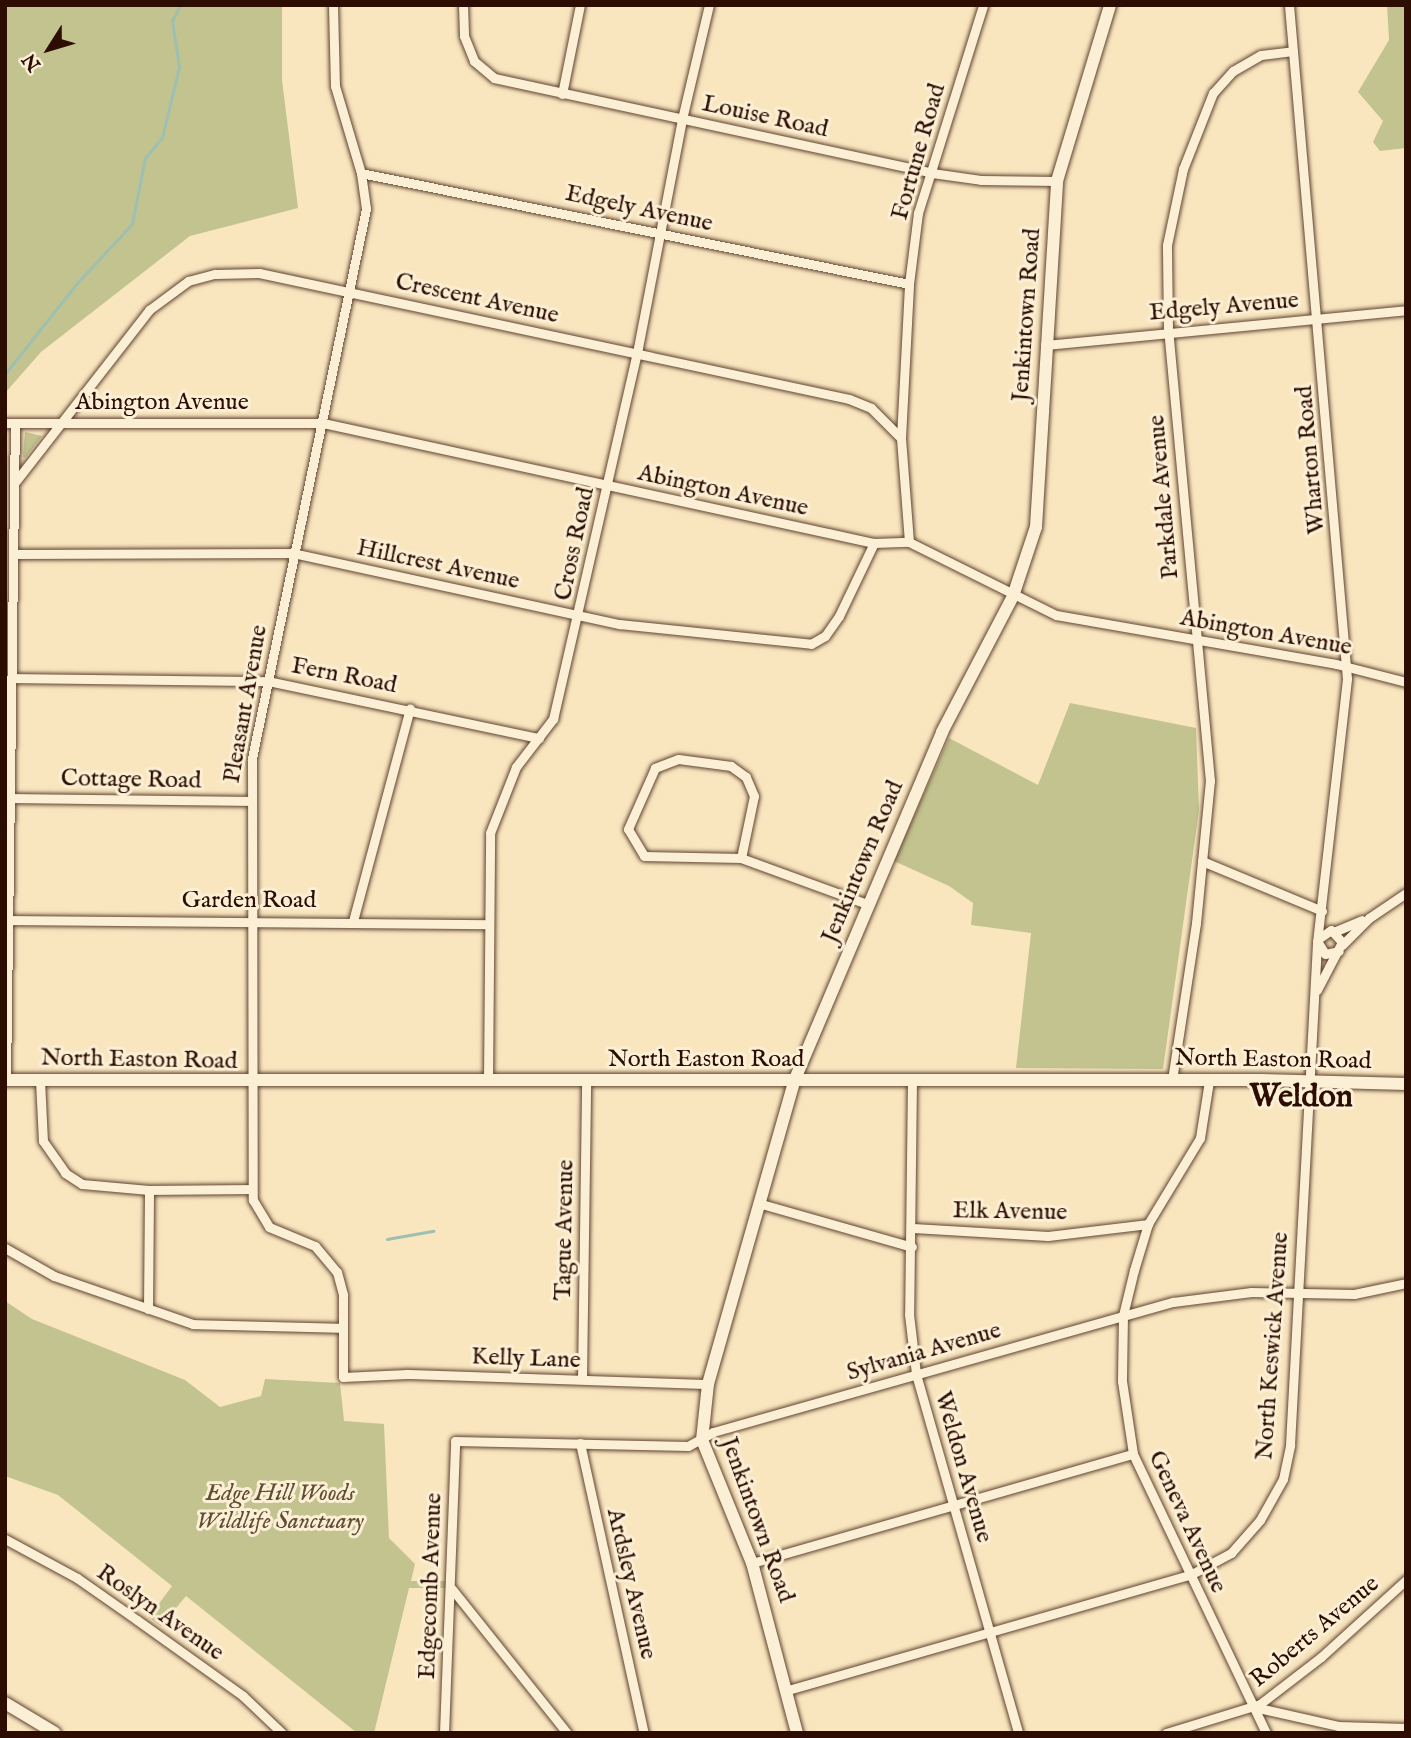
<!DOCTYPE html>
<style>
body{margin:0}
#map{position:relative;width:1411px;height:1738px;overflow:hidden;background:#f9e6bf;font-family:"IM FELL English",serif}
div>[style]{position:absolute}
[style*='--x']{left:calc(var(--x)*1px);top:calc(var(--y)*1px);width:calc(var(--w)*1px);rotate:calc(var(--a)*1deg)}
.green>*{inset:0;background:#c2c38f}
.stream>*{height:2.5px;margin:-1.25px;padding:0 1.25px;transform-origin:1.25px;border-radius:1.25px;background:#9ec0b1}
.roads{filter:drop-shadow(0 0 2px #604331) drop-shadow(0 0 2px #604331)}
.street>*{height:9px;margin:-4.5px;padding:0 4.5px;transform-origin:4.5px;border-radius:4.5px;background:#fbefd5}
.secondary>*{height:12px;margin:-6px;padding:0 6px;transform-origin:6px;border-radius:6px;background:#fbefd5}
span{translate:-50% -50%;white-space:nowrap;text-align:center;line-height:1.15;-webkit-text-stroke:6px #fbefd5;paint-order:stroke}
.street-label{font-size:24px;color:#2d0d02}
.park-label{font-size:24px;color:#614d33;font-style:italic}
.district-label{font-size:32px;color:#2d0d02;font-weight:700}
.frame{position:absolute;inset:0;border:7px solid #2d0d02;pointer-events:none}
.north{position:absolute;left:14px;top:14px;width:70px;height:70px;-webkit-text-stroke:5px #fbefd5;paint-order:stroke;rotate:233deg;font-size:19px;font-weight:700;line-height:28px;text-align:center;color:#2d0d02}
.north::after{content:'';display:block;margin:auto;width:24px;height:32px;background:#2d0d02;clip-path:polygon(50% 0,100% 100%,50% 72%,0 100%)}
</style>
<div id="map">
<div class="green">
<div style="clip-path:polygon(5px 5px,282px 5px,282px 80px,298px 208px,190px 236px,41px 352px,5px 393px)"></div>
<div style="clip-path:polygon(1387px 5px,1406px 5px,1406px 148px,1380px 151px,1373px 142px,1383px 121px,1358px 92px,1389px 40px)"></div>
<div style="clip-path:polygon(25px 432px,42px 436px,25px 458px,23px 457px)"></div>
<div style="clip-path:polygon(1070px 703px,1196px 728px,1199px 810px,1163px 1069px,1016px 1068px,1031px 933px,971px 925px,973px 903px,949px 886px,894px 861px,949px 738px,1038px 785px)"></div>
<div style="clip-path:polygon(5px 1301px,32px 1319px,185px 1380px,220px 1407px,261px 1396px,265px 1379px,340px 1383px,344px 1421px,384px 1424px,389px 1538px,415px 1564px,411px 1581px,447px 1581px,447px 1588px,409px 1588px,374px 1733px,357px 1733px,186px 1596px,161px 1626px,149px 1617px,172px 1586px,58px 1495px,5px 1476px)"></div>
</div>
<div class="stream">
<div style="--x:5;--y:374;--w:117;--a:-51.6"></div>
<div style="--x:78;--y:282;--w:79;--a:-47"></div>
<div style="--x:132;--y:224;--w:67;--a:-78.9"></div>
<div style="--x:145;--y:158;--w:26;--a:-50"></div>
<div style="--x:162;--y:138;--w:73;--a:-76.5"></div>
<div style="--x:179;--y:67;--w:47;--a:-98.7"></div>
<div style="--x:172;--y:21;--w:18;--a:-63"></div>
<div style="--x:387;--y:1239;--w:47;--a:-9.9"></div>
</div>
<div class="roads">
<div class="street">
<div style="--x:333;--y:5;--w:81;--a:88.6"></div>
<div style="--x:335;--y:86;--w:91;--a:73.4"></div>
<div style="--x:361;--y:173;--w:36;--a:82"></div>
<div style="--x:366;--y:209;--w:561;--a:101.73"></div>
<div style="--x:252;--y:758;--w:442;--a:89.9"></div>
<div style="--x:253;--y:1200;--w:31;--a:59"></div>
<div style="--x:269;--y:1227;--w:50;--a:22.4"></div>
<div style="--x:315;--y:1246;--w:34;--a:50"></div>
<div style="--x:337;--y:1272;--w:24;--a:75"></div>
<div style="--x:343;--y:1295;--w:82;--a:90"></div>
<div style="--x:343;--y:1377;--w:64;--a:-2.7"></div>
<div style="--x:407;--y:1374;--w:301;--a:1.9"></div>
<div style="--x:463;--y:5;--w:31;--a:88"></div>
<div style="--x:464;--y:36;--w:27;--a:68"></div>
<div style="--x:474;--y:61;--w:26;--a:40"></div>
<div style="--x:494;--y:78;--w:448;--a:12.2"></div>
<div style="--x:932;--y:173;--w:49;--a:8.1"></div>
<div style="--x:981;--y:180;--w:76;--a:0.8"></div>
<div style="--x:1289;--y:5;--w:676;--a:85.08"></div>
<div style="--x:1347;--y:679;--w:264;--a:96.5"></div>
<div style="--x:1317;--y:941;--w:15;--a:58"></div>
<div style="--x:1325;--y:954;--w:14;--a:-12"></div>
<div style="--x:562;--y:94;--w:91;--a:-78.6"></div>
<div style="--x:361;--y:173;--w:559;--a:11.45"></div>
<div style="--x:1045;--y:345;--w:363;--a:-5.5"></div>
<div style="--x:5;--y:423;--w:318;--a:0"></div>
<div style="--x:323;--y:423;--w:564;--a:12.29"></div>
<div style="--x:874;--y:543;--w:35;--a:-2"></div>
<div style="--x:909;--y:542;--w:164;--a:26.4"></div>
<div style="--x:1056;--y:615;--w:284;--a:9.9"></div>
<div style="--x:1336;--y:664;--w:72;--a:14.4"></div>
<div style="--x:16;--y:481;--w:217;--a:-52.1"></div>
<div style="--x:149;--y:310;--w:49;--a:-36.6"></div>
<div style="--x:188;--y:281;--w:28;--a:-15"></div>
<div style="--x:215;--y:274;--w:44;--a:-1.3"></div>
<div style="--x:259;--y:273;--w:603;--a:12.05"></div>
<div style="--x:849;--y:399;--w:24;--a:22"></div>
<div style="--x:871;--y:408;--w:42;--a:45"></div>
<div style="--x:909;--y:542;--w:104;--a:-94.4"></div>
<div style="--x:901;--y:438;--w:154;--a:-87"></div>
<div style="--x:909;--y:284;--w:72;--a:-82.8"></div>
<div style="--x:918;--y:213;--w:218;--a:-72.6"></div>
<div style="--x:16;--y:554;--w:277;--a:-0.2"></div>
<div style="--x:293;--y:553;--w:334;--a:12.3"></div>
<div style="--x:619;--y:624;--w:193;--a:5.9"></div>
<div style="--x:811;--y:644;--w:16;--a:-30"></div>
<div style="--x:825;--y:636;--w:24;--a:-55"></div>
<div style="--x:839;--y:616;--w:81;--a:-64.4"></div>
<div style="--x:12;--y:678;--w:256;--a:0.7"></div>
<div style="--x:268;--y:681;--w:277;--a:11.9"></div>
<div style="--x:12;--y:798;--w:238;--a:0.7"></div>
<div style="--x:741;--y:858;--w:63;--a:-78.2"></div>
<div style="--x:754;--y:796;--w:21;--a:-113"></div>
<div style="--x:746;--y:777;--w:19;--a:-144"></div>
<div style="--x:731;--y:766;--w:53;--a:-172.5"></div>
<div style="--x:678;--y:759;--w:25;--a:159"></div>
<div style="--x:655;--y:768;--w:67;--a:113.9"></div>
<div style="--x:628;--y:829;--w:31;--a:59"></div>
<div style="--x:644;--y:856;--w:97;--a:1.2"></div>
<div style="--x:741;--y:858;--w:134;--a:20.1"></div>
<div style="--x:1202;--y:861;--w:130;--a:22.6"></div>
<div style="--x:10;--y:920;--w:477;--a:0.5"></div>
<div style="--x:353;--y:921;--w:220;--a:-75"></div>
<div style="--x:1336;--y:931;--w:28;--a:-23"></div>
<div style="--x:1342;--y:945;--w:38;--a:-45"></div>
<div style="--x:1369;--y:918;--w:45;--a:-34"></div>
<div style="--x:1317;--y:990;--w:54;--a:-62.5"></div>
<div style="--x:1342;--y:942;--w:16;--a:-133"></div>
<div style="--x:1331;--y:930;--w:16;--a:145"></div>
<div style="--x:6;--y:1080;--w:657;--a:-89.22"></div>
<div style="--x:40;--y:1080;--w:61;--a:87.2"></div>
<div style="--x:43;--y:1141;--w:39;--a:55"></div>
<div style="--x:65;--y:1173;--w:20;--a:33"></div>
<div style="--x:82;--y:1184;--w:67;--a:5.1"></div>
<div style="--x:149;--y:1190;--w:101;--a:-0.6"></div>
<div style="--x:488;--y:1080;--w:247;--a:-89.5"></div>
<div style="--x:490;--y:833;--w:71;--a:-68.5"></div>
<div style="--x:516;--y:767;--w:61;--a:-52.4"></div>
<div style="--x:553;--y:719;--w:376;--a:-77.1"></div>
<div style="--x:637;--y:353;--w:238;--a:-79.1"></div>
<div style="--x:682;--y:119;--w:117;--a:-76.7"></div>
<div style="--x:912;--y:1080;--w:234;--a:90.7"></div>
<div style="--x:909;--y:1314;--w:60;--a:83.3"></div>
<div style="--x:916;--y:1374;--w:373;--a:74.1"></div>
<div style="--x:1172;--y:1080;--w:159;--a:-81.3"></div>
<div style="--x:1196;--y:923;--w:143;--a:-84.4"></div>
<div style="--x:1210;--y:781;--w:452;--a:-95.3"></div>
<div style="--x:1168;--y:331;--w:86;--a:-90.7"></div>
<div style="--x:1167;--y:245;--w:78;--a:-78.1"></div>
<div style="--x:1183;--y:169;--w:82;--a:-68.5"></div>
<div style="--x:1213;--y:93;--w:30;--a:-48"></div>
<div style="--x:1233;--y:71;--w:32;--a:-30"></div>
<div style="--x:1261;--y:55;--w:32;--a:-7"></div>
<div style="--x:1209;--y:1081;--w:58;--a:99"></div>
<div style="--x:1200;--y:1138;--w:100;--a:121.2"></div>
<div style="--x:1148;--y:1224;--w:48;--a:106.9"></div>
<div style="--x:1134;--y:1270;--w:46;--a:103.7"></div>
<div style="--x:1123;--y:1315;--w:66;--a:90.9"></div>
<div style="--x:1122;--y:1381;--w:74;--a:81.4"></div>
<div style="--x:1133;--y:1454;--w:309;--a:64.5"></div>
<div style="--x:758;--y:1203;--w:160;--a:15.9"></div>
<div style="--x:913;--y:1228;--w:135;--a:3.4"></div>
<div style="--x:1048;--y:1236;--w:101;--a:-6.8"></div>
<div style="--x:5;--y:1248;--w:56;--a:29.7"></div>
<div style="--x:54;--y:1276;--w:147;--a:19.1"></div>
<div style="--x:193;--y:1324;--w:150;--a:1.5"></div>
<div style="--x:148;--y:1309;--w:119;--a:-89.5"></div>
<div style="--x:582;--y:1379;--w:298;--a:-89.2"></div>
<div style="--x:580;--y:1443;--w:297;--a:77.6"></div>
<div style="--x:5;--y:1539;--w:82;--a:28.4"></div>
<div style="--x:77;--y:1578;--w:73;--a:35"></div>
<div style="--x:137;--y:1620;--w:130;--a:35.6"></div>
<div style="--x:243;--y:1696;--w:54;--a:43.5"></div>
<div style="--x:752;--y:1563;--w:396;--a:-16"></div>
<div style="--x:452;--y:1589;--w:184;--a:51.4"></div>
<div style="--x:788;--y:1690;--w:418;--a:-16"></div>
<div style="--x:1190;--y:1575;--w:47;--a:-28.2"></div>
<div style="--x:1231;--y:1553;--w:44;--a:-48.7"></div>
<div style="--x:1260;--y:1520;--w:47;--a:-60.7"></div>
<div style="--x:1283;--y:1479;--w:35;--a:-78"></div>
<div style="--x:1290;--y:1445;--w:502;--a:-86.92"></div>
<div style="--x:1254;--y:1707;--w:86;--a:12.7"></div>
<div style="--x:1338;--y:1726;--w:68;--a:1.7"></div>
<div style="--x:444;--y:1733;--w:292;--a:-87.8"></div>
<div style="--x:455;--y:1441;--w:233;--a:1.2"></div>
<div style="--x:688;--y:1446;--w:29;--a:-29"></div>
<div style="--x:713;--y:1432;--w:478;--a:-15.8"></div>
<div style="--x:1173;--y:1302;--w:79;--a:-7.3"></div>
<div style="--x:1251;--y:1292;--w:103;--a:1.1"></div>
<div style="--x:1354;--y:1294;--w:53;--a:-11.9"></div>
<div style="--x:1166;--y:1733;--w:98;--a:-17.1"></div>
<div style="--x:1260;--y:1704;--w:77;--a:-37.6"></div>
<div style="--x:1321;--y:1657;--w:115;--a:-42.2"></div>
</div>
<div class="secondary">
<div style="--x:5;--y:1080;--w:1256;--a:0"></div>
<div style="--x:1261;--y:1080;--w:145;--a:1.6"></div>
<div style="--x:5;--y:1703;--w:58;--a:31"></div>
<div style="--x:797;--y:1733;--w:176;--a:-104.8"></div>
<div style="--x:752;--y:1563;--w:133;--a:-112.1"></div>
<div style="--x:702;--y:1440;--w:56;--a:-83.9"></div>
<div style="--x:708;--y:1384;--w:317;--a:-74.1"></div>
<div style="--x:795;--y:1079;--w:377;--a:-67"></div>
<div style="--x:942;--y:732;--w:153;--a:-62.4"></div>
<div style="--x:1013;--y:596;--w:73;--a:-71.6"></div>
<div style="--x:1036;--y:527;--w:347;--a:-86.5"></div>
<div style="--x:1057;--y:181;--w:184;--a:-73.2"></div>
</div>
</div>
<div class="street-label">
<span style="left:765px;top:117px;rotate:12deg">Louise Road</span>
<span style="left:919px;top:152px;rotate:-74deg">Fortune Road</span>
<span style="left:639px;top:209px;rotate:12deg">Edgely Avenue</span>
<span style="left:477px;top:299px;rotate:12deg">Crescent Avenue</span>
<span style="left:1224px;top:307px;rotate:-5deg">Edgely Avenue</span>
<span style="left:1027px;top:315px;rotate:-86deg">Jenkintown Road</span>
<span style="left:162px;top:403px">Abington Avenue</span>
<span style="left:1311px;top:460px;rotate:-95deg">Wharton Road</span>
<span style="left:723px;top:491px;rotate:12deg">Abington Avenue</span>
<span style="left:1164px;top:497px;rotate:-95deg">Parkdale Avenue</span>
<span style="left:575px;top:544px;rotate:-78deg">Cross Road</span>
<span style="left:438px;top:565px;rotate:12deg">Hillcrest Avenue</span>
<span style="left:1266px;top:633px;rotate:10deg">Abington Avenue</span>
<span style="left:344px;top:676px;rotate:11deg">Fern Road</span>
<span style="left:246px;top:704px;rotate:-80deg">Pleasant Avenue</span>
<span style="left:131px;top:780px;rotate:1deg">Cottage Road</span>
<span style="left:863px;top:862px;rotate:-67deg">Jenkintown Road</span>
<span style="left:249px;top:901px">Garden Road</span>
<span style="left:139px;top:1060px;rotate:1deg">North Easton Road</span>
<span style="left:706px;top:1060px">North Easton Road</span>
<span style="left:1273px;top:1060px;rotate:1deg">North Easton Road</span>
<span style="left:1010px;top:1212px;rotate:1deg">Elk Avenue</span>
<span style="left:565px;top:1230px;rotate:-89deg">Tague Avenue</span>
<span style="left:1273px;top:1346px;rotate:-86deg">North Keswick Avenue</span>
<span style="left:924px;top:1352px;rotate:-16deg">Sylvania Avenue</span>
<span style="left:526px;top:1359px;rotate:2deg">Kelly Lane</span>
<span style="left:963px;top:1467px;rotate:74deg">Weldon Avenue</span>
<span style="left:757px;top:1520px;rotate:70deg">Jenkintown Road</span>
<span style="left:1187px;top:1522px;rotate:65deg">Geneva Avenue</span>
<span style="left:631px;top:1584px;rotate:77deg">Ardsley Avenue</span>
<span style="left:431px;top:1586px;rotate:-88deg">Edgecomb Avenue</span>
<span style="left:160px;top:1613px;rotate:35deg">Roslyn Avenue</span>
<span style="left:1315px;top:1632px;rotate:-40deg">Roberts Avenue</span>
</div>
<div class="park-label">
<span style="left:280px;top:1508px">Edge Hill Woods<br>Wildlife Sanctuary</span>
</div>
<div class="district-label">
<span style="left:1301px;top:1098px">Weldon</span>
</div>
<div class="frame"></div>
<div class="north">N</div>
</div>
